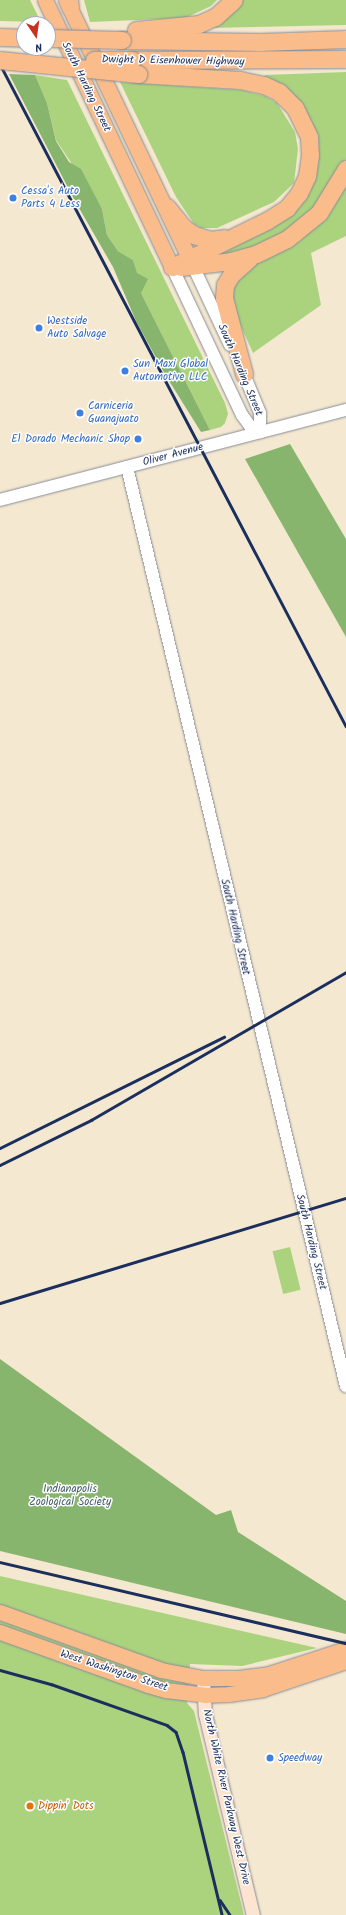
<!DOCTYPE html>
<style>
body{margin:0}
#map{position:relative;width:346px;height:1915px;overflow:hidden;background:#f4e8d0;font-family:Kalam,sans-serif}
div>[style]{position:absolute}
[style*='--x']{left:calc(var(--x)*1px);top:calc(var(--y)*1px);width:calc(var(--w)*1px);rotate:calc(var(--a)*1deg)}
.green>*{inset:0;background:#abd37e;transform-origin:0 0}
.forest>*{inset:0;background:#88b56d}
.roads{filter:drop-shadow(0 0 1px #888c97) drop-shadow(0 0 1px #888c97)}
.tertiary>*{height:12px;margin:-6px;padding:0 6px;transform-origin:6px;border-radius:6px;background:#fff}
.secondary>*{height:13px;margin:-6.5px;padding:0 6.5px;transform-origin:6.5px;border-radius:6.5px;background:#fde4d0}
.primary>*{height:15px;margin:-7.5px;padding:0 7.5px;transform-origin:7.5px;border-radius:7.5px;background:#f9bc8a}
.motorway>*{height:17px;margin:-8.5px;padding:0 8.5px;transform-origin:8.5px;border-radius:8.5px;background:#f9bc8a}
.rail>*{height:2.5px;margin:-1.25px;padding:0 1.25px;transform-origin:1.25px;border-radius:1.25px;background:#1b2f5e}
.bridges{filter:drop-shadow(0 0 1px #888c97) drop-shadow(0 0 1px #888c97)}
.motorway-bridge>*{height:17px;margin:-8.5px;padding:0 8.5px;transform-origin:8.5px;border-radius:8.5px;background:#f9bc8a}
.dots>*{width:11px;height:11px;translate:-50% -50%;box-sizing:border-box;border:2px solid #fff;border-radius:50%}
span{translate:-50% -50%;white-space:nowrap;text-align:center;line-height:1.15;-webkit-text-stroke:3px #fff;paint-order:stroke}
.street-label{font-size:11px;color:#1b2f5e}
.shop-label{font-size:11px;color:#366cbe}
.left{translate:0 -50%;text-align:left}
.right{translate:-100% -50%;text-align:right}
.park-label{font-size:11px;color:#466068}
.food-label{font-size:11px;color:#c56008}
.north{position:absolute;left:16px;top:16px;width:40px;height:40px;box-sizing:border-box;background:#fff;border:1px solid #a4acbf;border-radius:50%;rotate:167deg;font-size:11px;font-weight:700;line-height:16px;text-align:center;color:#1b2f5e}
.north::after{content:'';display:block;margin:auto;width:14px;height:18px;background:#c8321e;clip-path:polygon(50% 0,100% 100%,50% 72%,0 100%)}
</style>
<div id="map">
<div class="green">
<div style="clip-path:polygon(0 0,30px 0,41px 22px,0 21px)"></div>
<div style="clip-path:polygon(84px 0,217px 0,211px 6px,185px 18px,90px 22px)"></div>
<div style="clip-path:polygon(241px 0,346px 0,346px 25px,206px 28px)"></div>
<div style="clip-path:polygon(346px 72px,346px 159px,314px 211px,291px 228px,261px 245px,215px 260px,215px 253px,308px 192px,295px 97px,287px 88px,264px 79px,265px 75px)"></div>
<div style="clip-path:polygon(35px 75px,67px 80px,225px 403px,228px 414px,225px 423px,221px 427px,210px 430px,141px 293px,133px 260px,118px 251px,107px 235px,102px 209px,56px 140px,47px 103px)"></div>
<div style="clip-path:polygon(120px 82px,242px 90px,265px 96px,277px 103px,295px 132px,298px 149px,294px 183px,274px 202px,217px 228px,201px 228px,194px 224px,176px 197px)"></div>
<div style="clip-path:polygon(346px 185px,346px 236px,311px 253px,321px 305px,253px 353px,230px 302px,233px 281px,245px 269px,300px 241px,326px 217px)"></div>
<div style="left:290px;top:1247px;width:44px;height:18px;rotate:76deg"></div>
<div style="clip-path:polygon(0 1576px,317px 1648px,242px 1666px,190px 1664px,187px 1703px,194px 1711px,244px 1915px,0 1915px)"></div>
</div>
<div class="forest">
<div style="clip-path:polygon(9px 74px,35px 75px,47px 103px,56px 141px,69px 162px,81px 169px,102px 209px,107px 235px,118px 251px,133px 260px,137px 273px,148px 279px,141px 293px,210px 430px,201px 432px,166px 376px,136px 321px,113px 267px,75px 201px)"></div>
<div style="clip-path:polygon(290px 444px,346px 539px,346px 637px,245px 459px)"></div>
<div style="clip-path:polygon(0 1359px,216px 1515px,231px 1510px,238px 1532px,346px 1601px,346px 1634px,0 1551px)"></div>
</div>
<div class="roads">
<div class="tertiary">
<div style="--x:193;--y:266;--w:87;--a:64.9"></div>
<div style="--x:172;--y:267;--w:164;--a:64.7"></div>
<div style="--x:242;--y:415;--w:14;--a:54"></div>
<div style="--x:250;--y:426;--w:12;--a:31"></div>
<div style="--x:260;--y:432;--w:19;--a:-90"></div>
<div style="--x:260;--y:413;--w:50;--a:-112.4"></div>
<div style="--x:127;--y:467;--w:945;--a:76.6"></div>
<div style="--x:0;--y:500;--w:358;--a:-14.6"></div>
</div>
<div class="secondary">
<div style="--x:203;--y:1678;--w:36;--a:87"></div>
<div style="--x:205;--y:1714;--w:207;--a:76.6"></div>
</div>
<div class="primary">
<div style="--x:45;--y:0;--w:296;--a:64.6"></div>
<div style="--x:66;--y:0;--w:295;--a:64.5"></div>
<div style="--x:0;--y:1612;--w:171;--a:19.8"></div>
<div style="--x:161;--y:1670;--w:43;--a:10.8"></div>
<div style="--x:203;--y:1678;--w:35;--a:0"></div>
<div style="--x:238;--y:1678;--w:31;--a:-7"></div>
<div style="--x:269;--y:1674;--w:81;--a:-18"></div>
<div style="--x:0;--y:1632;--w:157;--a:19.7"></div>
<div style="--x:148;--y:1685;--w:19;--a:16"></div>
<div style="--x:166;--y:1690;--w:38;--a:7"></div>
<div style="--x:204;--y:1695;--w:25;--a:-2"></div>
<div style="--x:229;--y:1694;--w:34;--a:-8"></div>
<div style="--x:263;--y:1689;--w:88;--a:-18.6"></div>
</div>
<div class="motorway">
<div style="--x:69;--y:0;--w:7;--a:82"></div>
<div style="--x:136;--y:30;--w:63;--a:-5.4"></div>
<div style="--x:199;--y:24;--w:17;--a:-24"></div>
<div style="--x:215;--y:17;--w:25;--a:-42"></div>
<div style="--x:0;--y:37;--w:24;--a:2"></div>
<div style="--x:122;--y:40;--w:138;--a:0.8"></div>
<div style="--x:260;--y:42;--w:86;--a:-2"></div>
<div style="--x:132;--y:60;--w:214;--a:-0.3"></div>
<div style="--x:138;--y:74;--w:102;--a:3.4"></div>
<div style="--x:240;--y:80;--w:25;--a:12"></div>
<div style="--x:264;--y:85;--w:17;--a:25"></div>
<div style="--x:279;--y:92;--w:23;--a:45"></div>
<div style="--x:295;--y:108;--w:32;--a:64"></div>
<div style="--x:309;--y:137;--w:18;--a:87"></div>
<div style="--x:310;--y:155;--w:21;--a:98"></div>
<div style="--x:307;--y:176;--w:19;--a:115"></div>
<div style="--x:299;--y:193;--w:19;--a:129"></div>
<div style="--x:287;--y:208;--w:22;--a:148"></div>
<div style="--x:268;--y:220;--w:107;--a:153.9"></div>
<div style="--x:167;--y:207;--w:27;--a:51"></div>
<div style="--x:184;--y:228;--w:12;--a:35"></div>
<div style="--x:194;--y:235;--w:17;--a:17"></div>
<div style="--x:210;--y:240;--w:14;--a:-8"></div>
<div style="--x:181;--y:267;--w:50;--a:-6.8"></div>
<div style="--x:231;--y:261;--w:26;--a:-16"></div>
<div style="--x:256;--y:254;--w:34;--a:-26"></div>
<div style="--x:287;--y:239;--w:41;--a:-39.1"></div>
<div style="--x:319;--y:213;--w:52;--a:-58.5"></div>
<div style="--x:244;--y:374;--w:79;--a:-104.7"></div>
<div style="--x:224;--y:298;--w:13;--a:-86"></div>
<div style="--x:225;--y:285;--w:12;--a:-59"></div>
<div style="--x:231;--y:275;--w:25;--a:-42"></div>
</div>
</div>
<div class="rail">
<div style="--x:0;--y:64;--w:747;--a:62.41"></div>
<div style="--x:0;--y:1148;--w:250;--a:-26.4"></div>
<div style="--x:0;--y:1165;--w:102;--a:-26.3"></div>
<div style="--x:91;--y:1120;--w:295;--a:-30.1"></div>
<div style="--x:0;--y:1303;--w:362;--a:-16.9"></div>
<div style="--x:0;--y:1562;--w:355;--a:13.2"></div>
<div style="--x:0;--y:1670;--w:53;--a:15.4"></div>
<div style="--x:51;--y:1684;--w:123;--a:19.5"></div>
<div style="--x:167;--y:1725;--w:11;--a:38"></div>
<div style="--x:176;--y:1732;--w:21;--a:71"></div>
<div style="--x:183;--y:1752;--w:168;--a:76.5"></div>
<div style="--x:220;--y:1900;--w:18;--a:56"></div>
</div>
<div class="bridges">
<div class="motorway-bridge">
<div style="--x:48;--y:38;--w:74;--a:1.5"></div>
<div style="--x:0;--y:60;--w:139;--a:5.8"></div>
<div style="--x:94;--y:60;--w:38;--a:0"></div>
</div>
</div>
<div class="dots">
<div style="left:13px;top:198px;background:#3f7fe0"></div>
<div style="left:39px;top:328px;background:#3f7fe0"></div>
<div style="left:125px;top:371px;background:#3f7fe0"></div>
<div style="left:80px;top:413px;background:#3f7fe0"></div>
<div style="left:138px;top:439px;background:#3f7fe0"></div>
<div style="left:270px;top:1758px;background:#3f7fe0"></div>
<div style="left:30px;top:1806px;background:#e8710a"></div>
</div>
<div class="street-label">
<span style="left:173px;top:61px;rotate:1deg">Dwight D Eisenhower Highway</span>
<span style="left:86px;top:87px;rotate:64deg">South Harding Street</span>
<span style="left:240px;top:370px;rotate:67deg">South Harding Street</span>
<span style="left:173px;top:455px;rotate:-15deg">Oliver Avenue</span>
<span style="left:235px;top:927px;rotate:77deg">South Harding Street</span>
<span style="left:311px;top:1242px;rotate:76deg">South Harding Street</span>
<span style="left:114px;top:1671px;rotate:18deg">West Washington Street</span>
<span style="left:226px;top:1797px;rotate:77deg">North White River Parkway West Drive</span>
</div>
<div class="shop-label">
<span class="left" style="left:21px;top:198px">Cessa's Auto<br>Parts 4 Less</span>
<span class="left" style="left:47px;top:328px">Westside<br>Auto Salvage</span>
<span class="left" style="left:133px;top:371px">Sun Maxi Global<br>Automotive LLC</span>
<span class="left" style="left:88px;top:413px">Carniceria<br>Guanajuato</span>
<span class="right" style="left:130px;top:439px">El Dorado Mechanic Shop</span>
<span class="left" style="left:278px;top:1758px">Speedway</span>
</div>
<div class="park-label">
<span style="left:70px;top:1496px">Indianapolis<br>Zoological Society</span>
</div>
<div class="food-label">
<span class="left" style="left:38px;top:1806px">Dippin' Dots</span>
</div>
<div class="north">N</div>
</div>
